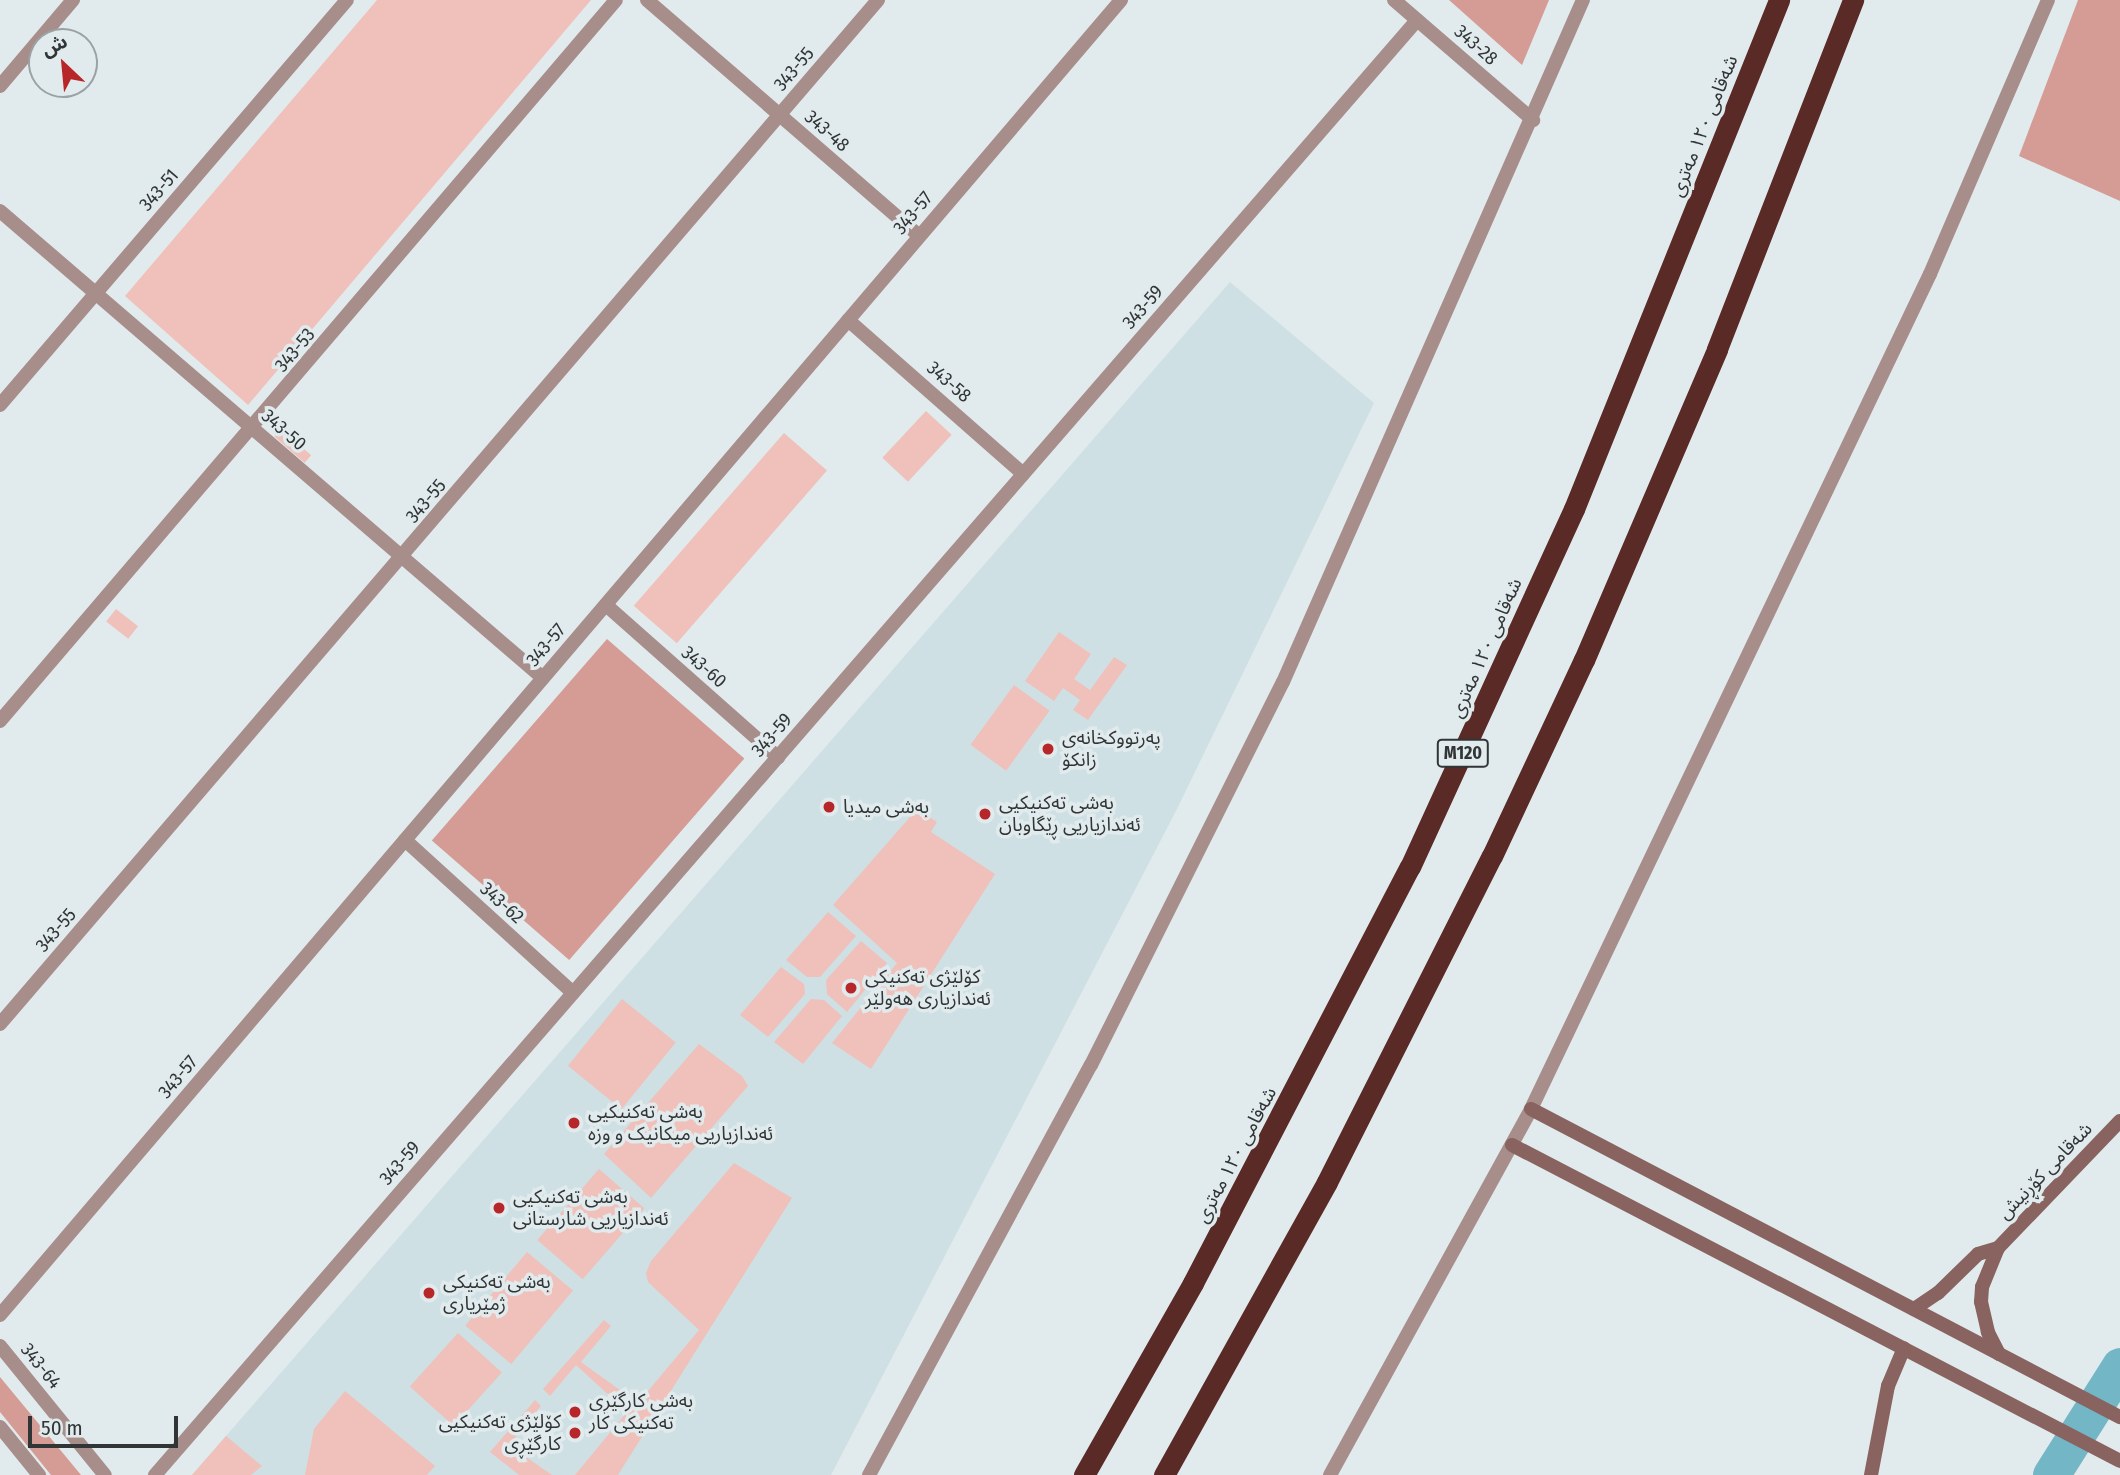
<!DOCTYPE html>
<meta charset="utf-8">
<style>
body{margin:0}
#map{position:relative;width:2120px;height:1475px;overflow:hidden;background:#e1ebed;font-family:"Fira Sans Condensed","Noto Sans Arabic",sans-serif}
div>[style]{position:absolute}
[style*='--x']{left:calc(var(--x)*1px);top:calc(var(--y)*1px);width:calc(var(--w)*1px);rotate:calc(var(--a)*1deg)}
.built>*{inset:0;background:#cee0e4}
.green>*{inset:0;background:#f0c0ba;transform-origin:0 0}
.forest>*{inset:0;background:#d59b95;transform-origin:0 0}
.river>*{height:37px;margin:-18.5px;padding:0 18.5px;transform-origin:18.5px;border-radius:18.5px;background:#73b6c5}
.minor>*{height:14px;margin:-7px;padding:0 7px;transform-origin:7px;border-radius:7px;background:#a88e8b}
.tertiary>*{height:14px;margin:-7px;padding:0 7px;transform-origin:7px;border-radius:7px;background:#a88e8b}
.secondary>*{height:14px;margin:-7px;padding:0 7px;transform-origin:7px;border-radius:7px;background:#88635f}
.motorway>*{height:21px;margin:-10.5px;padding:0 10.5px;transform-origin:10.5px;border-radius:10.5px;background:#5a2a27}
.dots>*{width:19px;height:19px;translate:-50% -50%;box-sizing:border-box;border:4px solid #e1ebed;border-radius:50%}
span{translate:-50% -50%;white-space:nowrap;text-align:center;line-height:1.15;-webkit-text-stroke:7px #e1ebed;paint-order:stroke}
.shield-label span{padding:2px 5px;background:#e1ebed;border:2px solid;border-radius:5px;-webkit-text-stroke-width:0}
.shield-label{font-size:18px;color:#313536;font-weight:700}
.street-label{font-size:19px;color:#313536}
.poi-label{font-size:19px;color:#313536}
.left{translate:0 -50%;text-align:left}
.right{translate:-100% -50%;text-align:right}
.north{position:absolute;left:28px;top:28px;width:70px;height:70px;box-sizing:border-box;background:#e1ebed;border:2px solid #9ba2a4;border-radius:50%;rotate:334deg;font-size:19px;font-weight:700;line-height:28px;text-align:center;color:#313536}
.north::after{content:'';display:block;margin:auto;width:24px;height:32px;background:#b72729;clip-path:polygon(50% 0,100% 100%,50% 72%,0 100%)}
.scale{position:absolute;left:28px;top:1416px;width:150px;height:32px;box-sizing:border-box;border:4px solid #313536;border-top:0;padding-left:9px;font-size:21px;line-height:24px;white-space:nowrap;color:#313536;-webkit-text-stroke:5px #e1ebed;paint-order:stroke}
</style>
<div id="map">
<div class="built">
<div style="clip-path:polygon(1230px 282px,1374px 403px,1177px 809px,831px 1475px,192px 1475px)"></div>
</div>
<div class="green">
<div style="clip-path:polygon(377px 0,591px 0,248px 405px,125px 296px)"></div>
<div style="left:926px;top:411px;width:35px;height:64px;rotate:43deg"></div>
<div style="left:281px;top:429px;width:40px;height:10px;rotate:41deg"></div>
<div style="left:784px;top:433px;width:57px;height:229px;rotate:41deg"></div>
<div style="left:116px;top:609px;width:28px;height:16px;rotate:38deg"></div>
<div style="clip-path:polygon(1059px 632px,1091px 654px,1074px 679px,1090px 690px,1114px 657px,1127px 665px,1088px 720px,1073px 710px,1080px 700px,1063px 688px,1054px 701px,1025px 681px)"></div>
<div style="left:1014px;top:685px;width:44px;height:74px;rotate:36deg"></div>
<div style="clip-path:polygon(917px 809px,937px 822px,931px 832px,995px 874px,871px 1069px,832px 1043px,897px 963px,833px 905px)"></div>
<div style="clip-path:polygon(828px 912px,856px 936px,820px 977px,807px 977px,786px 960px)"></div>
<div style="clip-path:polygon(861px 941px,887px 963px,847px 1012px,827px 994px,826px 980px)"></div>
<div style="clip-path:polygon(781px 967px,804px 984px,805px 994px,768px 1037px,740px 1015px)"></div>
<div style="left:622px;top:999px;width:69px;height:86px;rotate:39deg"></div>
<div style="clip-path:polygon(811px 999px,824px 1000px,842px 1016px,803px 1064px,774px 1042px)"></div>
<div style="clip-path:polygon(699px 1044px,742px 1076px,748px 1086px,651px 1198px,604px 1154px)"></div>
<div style="clip-path:polygon(734px 1163px,792px 1198px,618px 1475px,575px 1475px,627px 1412px,576px 1365px,550px 1396px,543px 1389px,604px 1320px,611px 1326px,581px 1362px,638px 1403px,699px 1330px,648px 1282px,646px 1273px,651px 1261px)"></div>
<div style="left:599px;top:1169px;width:60px;height:94px;rotate:41deg"></div>
<div style="left:527px;top:1252px;width:60px;height:96px;rotate:40deg"></div>
<div style="left:458px;top:1333px;width:59px;height:72px;rotate:42deg"></div>
<div style="clip-path:polygon(345px 1391px,435px 1466px,427px 1475px,305px 1475px,314px 1429px)"></div>
<div style="clip-path:polygon(535px 1400px,541px 1406px,509px 1445px,552px 1475px,519px 1475px,490px 1452px)"></div>
<div style="clip-path:polygon(226px 1436px,262px 1466px,251px 1475px,192px 1475px)"></div>
</div>
<div class="forest">
<div style="clip-path:polygon(1449px 0,1549px 0,1522px 65px)"></div>
<div style="clip-path:polygon(2078px 0,2120px 0,2120px 201px,2019px 156px)"></div>
<div style="left:607px;top:639px;width:182px;height:267px;rotate:41deg"></div>
<div style="clip-path:polygon(0 1377px,81px 1475px,51px 1475px,0 1412px)"></div>
</div>
<div class="river">
<div style="--x:2051;--y:1475;--w:129;--a:-57.7"></div>
</div>
<div class="minor">
<div style="--x:647;--y:0;--w:360;--a:40.9"></div>
<div style="--x:1394;--y:0;--w:184;--a:40.8"></div>
<div style="--x:0;--y:86;--w:113;--a:-49.7"></div>
<div style="--x:0;--y:211;--w:716;--a:40.7"></div>
<div style="--x:848;--y:320;--w:233;--a:41.3"></div>
<div style="--x:0;--y:405;--w:533;--a:-49.41"></div>
<div style="--x:606;--y:605;--w:230;--a:41.5"></div>
<div style="--x:0;--y:721;--w:948;--a:-49.49"></div>
<div style="--x:405;--y:840;--w:227;--a:42.3"></div>
<div style="--x:0;--y:1024;--w:1349;--a:-49.39"></div>
<div style="--x:0;--y:1315;--w:1728;--a:-49.55"></div>
<div style="--x:0;--y:1346;--w:166;--a:50.9"></div>
<div style="--x:0;--y:1427;--w:62;--a:50.9"></div>
<div style="--x:155;--y:1475;--w:1926;--a:-49.06"></div>
</div>
<div class="tertiary">
<div style="--x:869;--y:1475;--w:466;--a:-61.6"></div>
<div style="--x:1091;--y:1065;--w:428;--a:-63.4"></div>
<div style="--x:1283;--y:682;--w:745;--a:-66.26"></div>
<div style="--x:1330;--y:1475;--w:418;--a:-61.2"></div>
<div style="--x:1531;--y:1109;--w:925;--a:-64.46"></div>
<div style="--x:1930;--y:274;--w:298;--a:-66.7"></div>
</div>
<div class="secondary">
<div style="--x:1531;--y:1109;--w:665;--a:27.61"></div>
<div style="--x:1512;--y:1145;--w:685;--a:27.46"></div>
<div style="--x:1914;--y:1309;--w:29;--a:-34"></div>
<div style="--x:1938;--y:1293;--w:56;--a:-44.3"></div>
<div style="--x:1978;--y:1254;--w:21;--a:-17"></div>
<div style="--x:1999;--y:1354;--w:25;--a:-117"></div>
<div style="--x:1988;--y:1332;--w:31;--a:-103"></div>
<div style="--x:1981;--y:1302;--w:15;--a:-86"></div>
<div style="--x:1982;--y:1287;--w:42;--a:-67.7"></div>
<div style="--x:1998;--y:1248;--w:176;--a:-46.2"></div>
<div style="--x:1871;--y:1475;--w:91;--a:-79.2"></div>
<div style="--x:1888;--y:1386;--w:41;--a:-67.2"></div>
</div>
<div class="motorway">
<div style="--x:1084;--y:1475;--w:221;--a:-60.4"></div>
<div style="--x:1193;--y:1283;--w:469;--a:-62.5"></div>
<div style="--x:1410;--y:867;--w:394;--a:-65.4"></div>
<div style="--x:1574;--y:509;--w:549;--a:-68.06"></div>
<div style="--x:1164;--y:1475;--w:335;--a:-60.9"></div>
<div style="--x:1327;--y:1182;--w:365;--a:-63.2"></div>
<div style="--x:1492;--y:856;--w:217;--a:-64.9"></div>
<div style="--x:1584;--y:660;--w:338;--a:-66.8"></div>
<div style="--x:1717;--y:349;--w:375;--a:-68.7"></div>
</div>
<div class="dots">
<div style="left:1048px;top:749px;background:#b72729"></div>
<div style="left:829px;top:807px;background:#b72729"></div>
<div style="left:985px;top:814px;background:#b72729"></div>
<div style="left:851px;top:988px;background:#b72729"></div>
<div style="left:574px;top:1123px;background:#b72729"></div>
<div style="left:499px;top:1208px;background:#b72729"></div>
<div style="left:429px;top:1293px;background:#b72729"></div>
<div style="left:575px;top:1412px;background:#b72729"></div>
<div style="left:575px;top:1433px;background:#b72729"></div>
</div>
<div class="shield-label">
<span style="left:1463px;top:753px">M120</span>
</div>
<div class="street-label">
<span style="left:1476px;top:45px;rotate:41deg">343-28</span>
<span style="left:794px;top:69px;rotate:-50deg">343-55</span>
<span style="left:1704px;top:126px;rotate:-68deg">شەقامی ١٢٠ مەتری</span>
<span style="left:827px;top:131px;rotate:41deg">343-48</span>
<span style="left:159px;top:190px;rotate:-49deg">343-51</span>
<span style="left:913px;top:213px;rotate:-50deg">343-57</span>
<span style="left:1143px;top:307px;rotate:-49deg">343-59</span>
<span style="left:295px;top:350px;rotate:-50deg">343-53</span>
<span style="left:949px;top:382px;rotate:41deg">343-58</span>
<span style="left:284px;top:430px;rotate:41deg">343-50</span>
<span style="left:426px;top:501px;rotate:-50deg">343-55</span>
<span style="left:546px;top:645px;rotate:-50deg">343-57</span>
<span style="left:1486px;top:648px;rotate:-66deg">شەقامی ١٢٠ مەتری</span>
<span style="left:704px;top:667px;rotate:41deg">343-60</span>
<span style="left:772px;top:735px;rotate:-49deg">343-59</span>
<span style="left:502px;top:903px;rotate:42deg">343-62</span>
<span style="left:56px;top:930px;rotate:-49deg">343-55</span>
<span style="left:178px;top:1077px;rotate:-50deg">343-57</span>
<span style="left:1236px;top:1155px;rotate:-62deg">شەقامی ١٢٠ مەتری</span>
<span style="left:400px;top:1163px;rotate:-49deg">343-59</span>
<span style="left:2045px;top:1171px;rotate:-46deg">شەقامی کۆڕنیش</span>
<span style="left:41px;top:1366px;rotate:51deg">343-64</span>
</div>
<div class="poi-label">
<span class="left" style="left:1062px;top:749px">پەرتووکخانەی<br>زانکۆ</span>
<span class="left" style="left:999px;top:814px">بەشی تەکنیکیی<br>ئەندازیاریی ڕێگاوبان</span>
<span class="left" style="left:843px;top:807px">بەشی میدیا</span>
<span class="left" style="left:865px;top:988px">کۆلێژی تەکنیکی<br>ئەندازیاری هەولێر</span>
<span class="left" style="left:588px;top:1123px">بەشی تەکنیکیی<br>ئەندازیاریی میکانیک و وزە</span>
<span class="left" style="left:513px;top:1208px">بەشی تەکنیکیی<br>ئەندازیاریی شارستانی</span>
<span class="left" style="left:443px;top:1293px">بەشی تەکنیکی<br>ژمێریاری</span>
<span class="left" style="left:589px;top:1412px">بەشی کارگێڕی<br>تەکنیکی کار</span>
<span class="right" style="left:561px;top:1433px">کۆلێژی تەکنیکیی<br>کارگێڕی</span>
</div>
<div class="north">ش</div>
<div class="scale">50 m</div>
</div>
